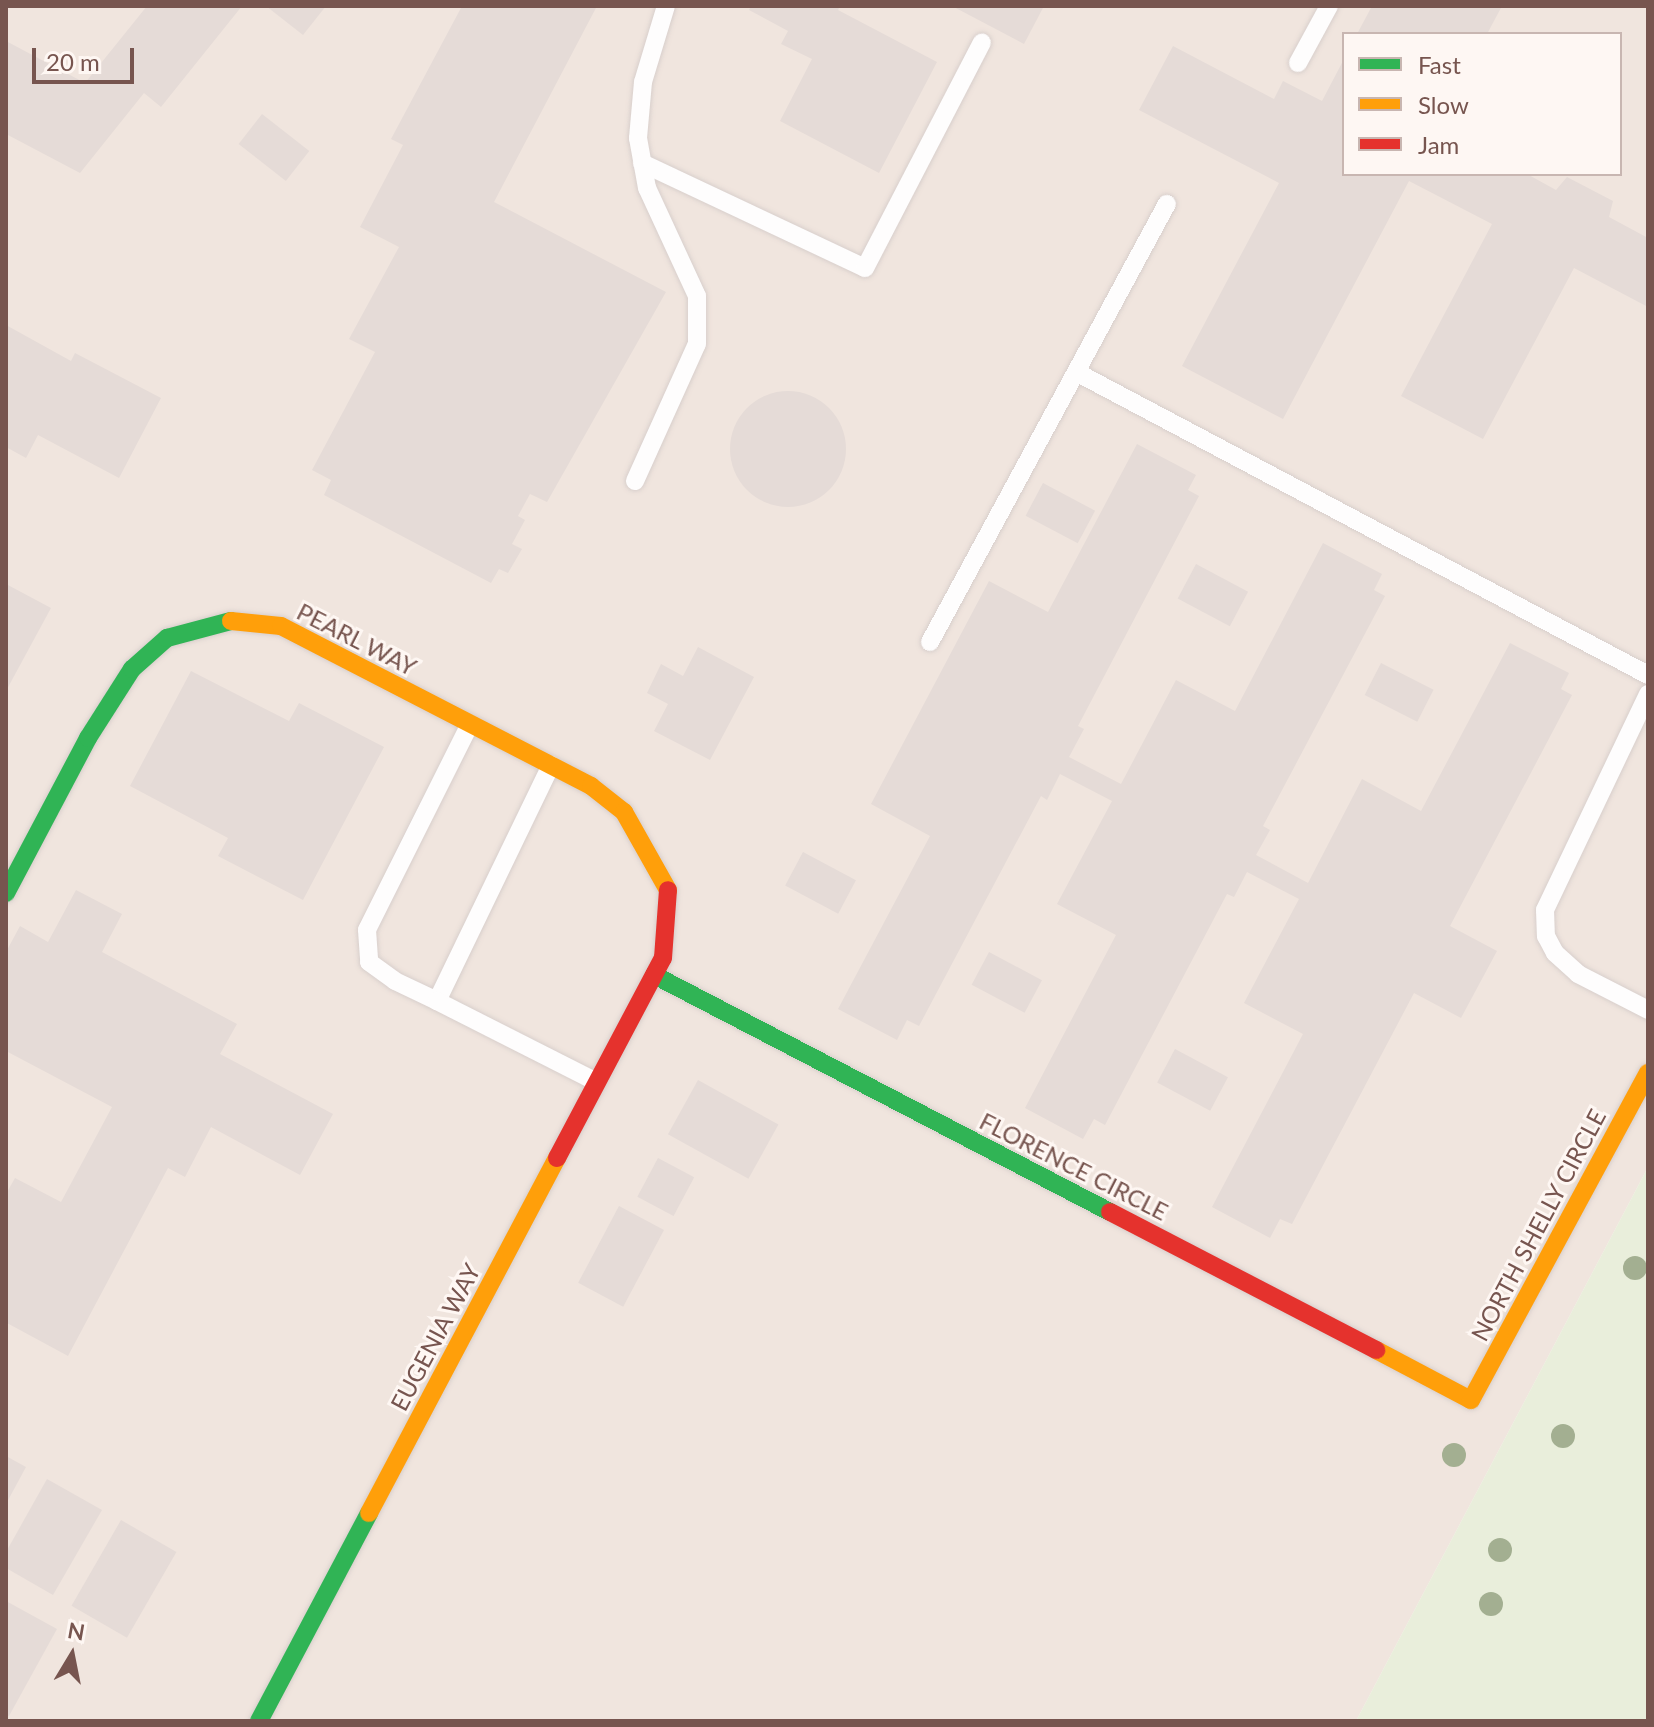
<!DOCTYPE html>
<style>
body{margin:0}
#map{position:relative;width:1654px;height:1727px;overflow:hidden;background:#f8f4f0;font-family:Lato,sans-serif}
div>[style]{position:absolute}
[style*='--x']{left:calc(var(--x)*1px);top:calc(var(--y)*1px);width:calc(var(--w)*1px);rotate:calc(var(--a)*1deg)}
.residential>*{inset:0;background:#f0e5de}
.green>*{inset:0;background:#e9eedb}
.building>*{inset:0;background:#e5dbd7;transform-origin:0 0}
.round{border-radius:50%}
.roads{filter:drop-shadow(0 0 2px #d8cfcc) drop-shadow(0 0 2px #d8cfcc)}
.lane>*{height:18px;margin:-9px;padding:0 9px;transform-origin:9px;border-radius:9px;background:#fefdfd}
.fast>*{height:18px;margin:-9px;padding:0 9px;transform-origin:9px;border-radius:9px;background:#30b455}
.slow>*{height:18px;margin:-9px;padding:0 9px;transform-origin:9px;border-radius:9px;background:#ff9f0a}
.jam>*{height:18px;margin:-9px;padding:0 9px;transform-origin:9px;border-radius:9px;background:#e5322d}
.trees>*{width:24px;height:24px;margin:-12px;border-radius:50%;background:#a3af91}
span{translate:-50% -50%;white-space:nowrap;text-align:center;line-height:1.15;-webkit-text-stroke:6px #fef7f3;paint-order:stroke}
.street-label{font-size:24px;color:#77554f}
.frame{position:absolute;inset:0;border:8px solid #77554f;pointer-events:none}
.legend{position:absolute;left:1342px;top:32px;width:280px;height:144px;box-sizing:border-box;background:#fef7f3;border:2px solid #c8b6b1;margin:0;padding:10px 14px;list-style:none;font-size:24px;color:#77554f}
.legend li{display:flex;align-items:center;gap:16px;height:40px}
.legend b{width:40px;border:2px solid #c8b6b1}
.north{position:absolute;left:32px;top:1615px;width:80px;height:80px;-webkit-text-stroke:6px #fef7f3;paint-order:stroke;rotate:10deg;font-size:22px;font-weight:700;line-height:32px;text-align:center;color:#77554f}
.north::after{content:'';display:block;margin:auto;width:28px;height:36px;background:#77554f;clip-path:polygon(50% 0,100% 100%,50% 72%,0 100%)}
.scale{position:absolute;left:32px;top:48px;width:102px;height:36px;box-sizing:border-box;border:4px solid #77554f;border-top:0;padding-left:10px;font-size:24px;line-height:28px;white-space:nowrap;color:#77554f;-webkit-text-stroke:6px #fef7f3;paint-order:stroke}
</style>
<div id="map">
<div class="residential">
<div style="clip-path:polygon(evenodd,6px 6px,1648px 6px,1648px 1167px,1356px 1721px,6px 1721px,6px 6px,1344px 34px,1620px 34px,1620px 174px,1344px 174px,1344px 34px)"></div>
</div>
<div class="green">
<div style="clip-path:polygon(1648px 1167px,1648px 1721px,1356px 1721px)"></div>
</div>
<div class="building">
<div style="clip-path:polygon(147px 6px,242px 6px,161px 107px,144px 93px,80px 173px,6px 134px,6px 41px,85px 83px)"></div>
<div style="clip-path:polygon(266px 6px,326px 6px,303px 35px)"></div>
<div style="clip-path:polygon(462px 6px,597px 6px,494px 202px,666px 292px,547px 502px,530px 494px,518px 516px,525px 520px,512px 544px,522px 549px,508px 573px,499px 569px,491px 583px,324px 495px,331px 480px,312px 470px,375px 352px,349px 339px,399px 247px,360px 227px,403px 145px,391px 139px)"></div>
<div style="clip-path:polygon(751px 6px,840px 6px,838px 10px,937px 62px,879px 173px,780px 121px,812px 59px,781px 44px,788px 31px,749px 10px)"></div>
<div style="clip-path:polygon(952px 6px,1044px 6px,1024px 44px)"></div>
<div style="clip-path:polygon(1372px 6px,1502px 6px,1487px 34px,1357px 34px)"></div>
<div style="clip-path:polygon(1173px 46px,1274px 99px,1283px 81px,1322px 101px,1344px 59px,1344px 174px,1527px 174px,1556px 190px,1567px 177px,1613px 201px,1609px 217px,1648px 238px,1648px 307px,1574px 268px,1483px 439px,1401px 396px,1492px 224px,1409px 181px,1283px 419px,1182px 366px,1279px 183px,1139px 110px)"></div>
<div style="left:262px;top:114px;width:60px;height:38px;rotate:38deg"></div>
<div style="clip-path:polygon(6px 325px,71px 361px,75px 353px,161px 398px,119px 478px,38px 435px,26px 458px,6px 447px)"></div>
<div class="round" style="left:730px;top:391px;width:116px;height:116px"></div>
<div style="clip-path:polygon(1137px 444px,1196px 475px,1188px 490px,1199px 496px,1078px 726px,1084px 729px,1069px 757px,1121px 784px,1176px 680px,1235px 711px,1323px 543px,1382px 574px,1374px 590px,1385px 596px,1263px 826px,1270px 830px,1256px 855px,1308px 883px,1362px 779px,1421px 811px,1510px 643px,1569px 673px,1561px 689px,1572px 695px,1450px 926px,1497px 951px,1461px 1018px,1414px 993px,1292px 1224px,1280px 1219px,1270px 1238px,1212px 1207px,1303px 1034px,1244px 1003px,1299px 899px,1247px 872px,1234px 897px,1227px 894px,1105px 1125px,1094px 1119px,1083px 1139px,1025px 1108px,1116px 935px,1057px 904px,1112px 801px,1060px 774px,1047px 800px,1041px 796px,919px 1026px,907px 1020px,897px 1040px,838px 1009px,930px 836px,871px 804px,989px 581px,1048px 612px)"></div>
<div style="left:1043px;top:483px;width:59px;height:37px;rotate:28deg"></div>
<div style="left:1196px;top:564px;width:59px;height:39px;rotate:28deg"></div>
<div style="clip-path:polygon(6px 584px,51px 608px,6px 691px)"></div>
<div style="clip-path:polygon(698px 647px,754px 677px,710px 760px,654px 731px,668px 704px,647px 693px,661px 664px,683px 676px)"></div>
<div style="left:1381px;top:663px;width:59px;height:36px;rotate:27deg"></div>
<div style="clip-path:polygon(191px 671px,289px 721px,299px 703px,384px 747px,303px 900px,218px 856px,228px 838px,130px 786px)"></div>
<div style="left:803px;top:852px;width:60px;height:38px;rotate:28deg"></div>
<div style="clip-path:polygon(76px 890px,122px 914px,102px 952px,237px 1024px,220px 1054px,333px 1114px,300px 1175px,211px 1127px,185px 1177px,168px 1168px,68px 1356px,7px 1323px,6px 1194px,15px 1178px,61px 1202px,112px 1107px,6px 1051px,6px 952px,20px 926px,48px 942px)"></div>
<div style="left:989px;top:952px;width:60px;height:37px;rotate:28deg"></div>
<div style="left:1175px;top:1049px;width:60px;height:38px;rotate:28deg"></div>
<div style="left:698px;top:1080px;width:92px;height:62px;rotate:29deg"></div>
<div style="left:658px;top:1158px;width:41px;height:44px;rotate:28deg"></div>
<div style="left:619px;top:1206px;width:51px;height:87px;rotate:28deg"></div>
<div style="clip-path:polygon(6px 1456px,26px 1467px,6px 1504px)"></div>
<div style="clip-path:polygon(47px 1479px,102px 1510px,53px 1595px,6px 1568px,6px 1552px)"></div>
<div style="left:121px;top:1520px;width:64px;height:99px;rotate:30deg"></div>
<div style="clip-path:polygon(6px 1601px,57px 1629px,9px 1716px,6px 1715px)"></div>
</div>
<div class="roads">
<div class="lane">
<div style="--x:1298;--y:63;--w:65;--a:-61.5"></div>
<div style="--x:642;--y:163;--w:246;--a:25.2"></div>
<div style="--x:865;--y:268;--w:254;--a:-62.6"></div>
<div style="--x:1076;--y:372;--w:647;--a:27.91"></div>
<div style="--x:635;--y:481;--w:150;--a:-65.7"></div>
<div style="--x:697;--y:344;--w:48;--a:-90"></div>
<div style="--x:697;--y:296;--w:119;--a:-114.8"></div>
<div style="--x:647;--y:188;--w:51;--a:-100.2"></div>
<div style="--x:638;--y:138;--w:56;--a:-84.9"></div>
<div style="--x:643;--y:82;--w:79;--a:-73.2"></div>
<div style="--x:930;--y:642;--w:498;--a:-61.6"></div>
<div style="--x:1648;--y:694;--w:239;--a:115.5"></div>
<div style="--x:1545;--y:910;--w:26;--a:88"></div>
<div style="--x:1546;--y:936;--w:19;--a:62"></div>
<div style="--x:1555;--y:953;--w:31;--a:42"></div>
<div style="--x:1578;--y:974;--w:79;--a:27.2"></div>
<div style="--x:470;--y:724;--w:230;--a:116.6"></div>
<div style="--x:367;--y:930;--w:32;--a:86"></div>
<div style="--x:369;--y:962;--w:32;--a:36"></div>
<div style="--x:395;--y:981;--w:47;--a:25.5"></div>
<div style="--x:437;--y:1001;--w:262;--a:-64.2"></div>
<div style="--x:437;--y:1001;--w:179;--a:26.9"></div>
</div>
<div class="fast">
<div style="--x:6;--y:893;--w:175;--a:-62.1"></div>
<div style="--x:88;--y:738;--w:82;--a:-57.5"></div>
<div style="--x:132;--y:669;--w:47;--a:-41.5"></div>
<div style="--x:167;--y:638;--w:66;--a:-14.9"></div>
<div style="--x:654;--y:975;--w:514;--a:27.46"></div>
<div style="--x:259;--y:1721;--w:235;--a:-62.1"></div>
</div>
<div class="slow">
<div style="--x:231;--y:621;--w:50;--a:5.7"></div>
<div style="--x:281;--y:626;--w:349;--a:27.3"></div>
<div style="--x:591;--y:786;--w:42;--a:38.2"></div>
<div style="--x:624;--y:812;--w:90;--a:60.6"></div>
<div style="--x:1376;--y:1350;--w:107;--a:27.8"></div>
<div style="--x:1471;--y:1400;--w:372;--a:-61.6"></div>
<div style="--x:369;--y:1513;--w:402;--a:-62.1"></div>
</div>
<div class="jam">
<div style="--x:557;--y:1158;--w:226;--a:-62.1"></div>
<div style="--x:663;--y:958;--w:68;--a:-85.8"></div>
<div style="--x:1110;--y:1212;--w:300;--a:27.4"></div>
</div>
</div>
<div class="trees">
<div style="left:1635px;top:1268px"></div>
<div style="left:1563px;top:1436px"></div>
<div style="left:1454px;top:1455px"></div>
<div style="left:1500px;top:1550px"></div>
<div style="left:1491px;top:1604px"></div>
</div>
<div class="street-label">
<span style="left:357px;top:639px;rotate:27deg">PEARL WAY</span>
<span style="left:1074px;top:1166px;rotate:27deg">FLORENCE CIRCLE</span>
<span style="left:1538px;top:1225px;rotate:-62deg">NORTH SHELLY CIRCLE</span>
<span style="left:435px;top:1337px;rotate:-62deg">EUGENIA WAY</span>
</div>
<div class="frame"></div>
<ul class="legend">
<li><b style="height:10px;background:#30b455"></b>Fast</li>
<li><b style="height:10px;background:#ff9f0a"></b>Slow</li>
<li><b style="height:10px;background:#e5322d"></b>Jam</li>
</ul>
<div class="north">N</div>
<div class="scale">20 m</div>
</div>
